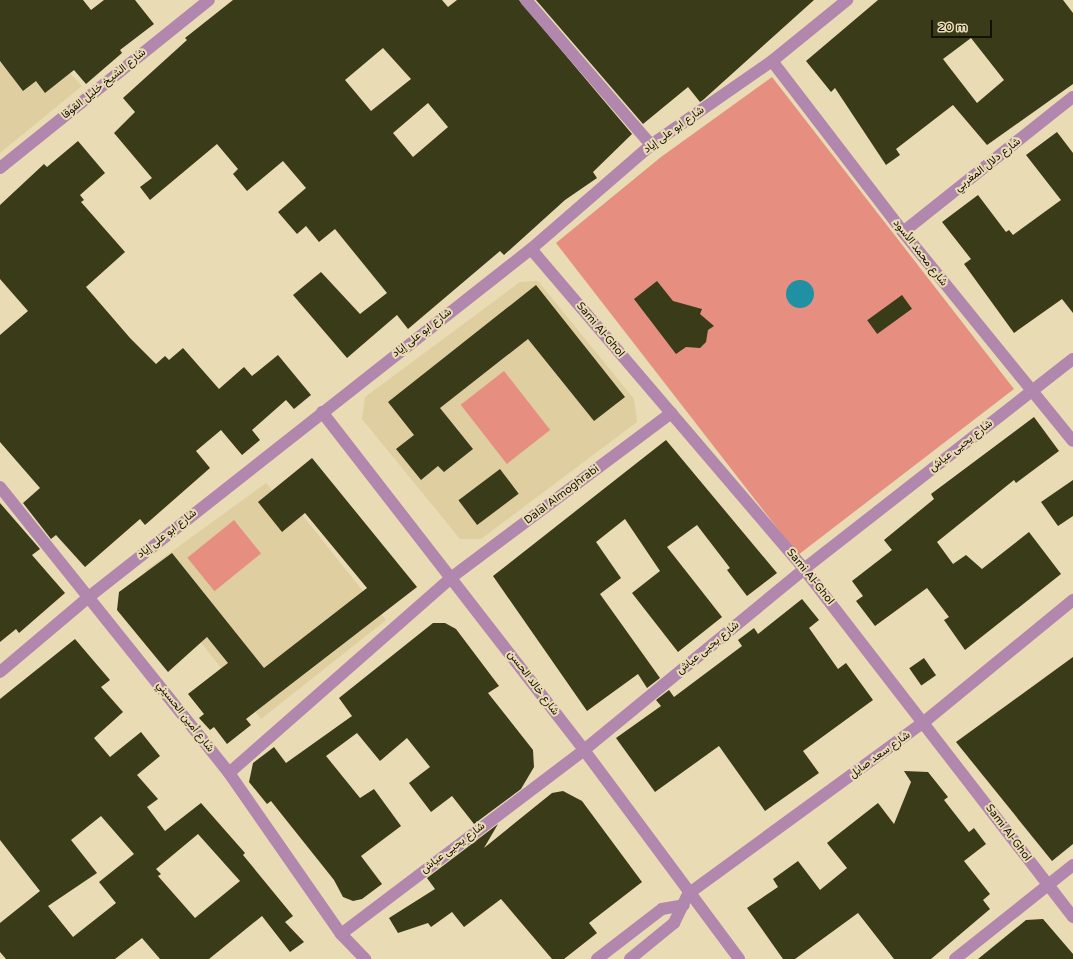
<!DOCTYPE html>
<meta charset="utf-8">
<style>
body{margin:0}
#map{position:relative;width:1073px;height:959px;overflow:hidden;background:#e9dbb4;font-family:"Varela Round",Vazirmatn,sans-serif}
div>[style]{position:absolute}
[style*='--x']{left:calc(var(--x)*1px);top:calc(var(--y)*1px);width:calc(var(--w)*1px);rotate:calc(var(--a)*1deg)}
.built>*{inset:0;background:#dfcea0}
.green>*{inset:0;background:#e68f81;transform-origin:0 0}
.water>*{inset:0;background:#2091a2}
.round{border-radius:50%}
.building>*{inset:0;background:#3a3b18;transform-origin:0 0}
.minor>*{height:12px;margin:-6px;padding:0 6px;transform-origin:6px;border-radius:6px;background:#b187ad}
span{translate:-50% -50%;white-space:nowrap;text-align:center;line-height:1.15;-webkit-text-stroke:4px #e9dbb4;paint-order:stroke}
.street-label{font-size:11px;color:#151004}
.scale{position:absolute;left:931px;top:20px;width:61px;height:18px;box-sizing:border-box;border:2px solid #151004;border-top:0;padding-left:5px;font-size:12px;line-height:14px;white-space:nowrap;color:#151004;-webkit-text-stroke:3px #e9dbb4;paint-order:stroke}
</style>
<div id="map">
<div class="built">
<div style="clip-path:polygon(0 0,82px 86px,0 153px)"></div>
<div style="clip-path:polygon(538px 281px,634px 399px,637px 422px,481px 539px,460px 539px,362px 419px,365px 397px,520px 282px)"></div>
<div style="clip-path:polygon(266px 483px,274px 492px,280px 487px,386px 620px,261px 719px,145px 571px)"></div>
</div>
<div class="green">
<div style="clip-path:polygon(772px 77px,1014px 389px,798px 555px,556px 243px,661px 157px)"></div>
<div style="left:504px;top:371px;width:75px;height:55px;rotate:52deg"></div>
<div style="left:234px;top:520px;width:43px;height:60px;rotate:51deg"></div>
</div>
<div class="water">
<div class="round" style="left:786px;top:280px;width:28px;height:28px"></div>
</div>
<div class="building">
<div style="clip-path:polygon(0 0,83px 0,91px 10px,104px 0,135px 0,154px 24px,120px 50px,122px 53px,86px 84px,74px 70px,45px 93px,36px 81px,23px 91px,0 61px)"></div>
<div style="clip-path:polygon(evenodd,233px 0,442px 0,448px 7px,457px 0,519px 0,632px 134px,593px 172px,597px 178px,565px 200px,504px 255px,500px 251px,408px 329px,397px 315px,347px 358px,293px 295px,321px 272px,360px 314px,387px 293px,335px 229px,319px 242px,306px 226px,297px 234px,278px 212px,306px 188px,283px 161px,247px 191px,233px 174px,238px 169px,217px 144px,150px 200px,140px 187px,152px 178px,114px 133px,135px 112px,123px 98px,187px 40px,185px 38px,233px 0,383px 48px,411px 79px,371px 111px,345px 80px,383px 48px,233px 0,428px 103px,448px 127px,413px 157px,393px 133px,428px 103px)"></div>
<div style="clip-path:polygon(536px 0,814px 0,703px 100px,700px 102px,688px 87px,643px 124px)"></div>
<div style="clip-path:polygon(evenodd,878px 0,1063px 0,1073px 13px,1073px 84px,987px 145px,953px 105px,896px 149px,900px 155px,886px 165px,835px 88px,831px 92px,806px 61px,878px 0,971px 38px,1004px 80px,977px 103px,943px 59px,971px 38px)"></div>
<div style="clip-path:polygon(1057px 132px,1073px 153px,1073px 313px,1062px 299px,1014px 333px,964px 264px,971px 259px,942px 222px,978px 195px,1006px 232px,1009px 230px,1013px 235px,1061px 200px,1026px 155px)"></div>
<div style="clip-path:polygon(78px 141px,105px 173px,80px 195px,84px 200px,81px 202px,125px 252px,86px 287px,130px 338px,156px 364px,165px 356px,169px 360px,183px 348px,219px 389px,244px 367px,252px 376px,278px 355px,311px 395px,294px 409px,286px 400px,252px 430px,260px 440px,242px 455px,221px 430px,196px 451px,210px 468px,145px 525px,140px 519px,85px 567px,56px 535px,51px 539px,23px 503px,40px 488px,0 442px,0 335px,28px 311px,0 279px,0 205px,44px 164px,47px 167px)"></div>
<div style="clip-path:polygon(657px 281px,673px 301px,702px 309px,700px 314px,714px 326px,708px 330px,706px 342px,700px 348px,686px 347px,676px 354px,634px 299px)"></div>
<div style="clip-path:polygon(536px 285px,625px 397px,594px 421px,528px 339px,440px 408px,473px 449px,444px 472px,438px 466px,421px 480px,396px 449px,414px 435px,388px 402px)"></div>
<div style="left:902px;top:295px;width:17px;height:43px;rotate:54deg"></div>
<div style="clip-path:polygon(1034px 417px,1059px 451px,1016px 483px,1014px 480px,937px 542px,953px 564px,966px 555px,982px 569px,1029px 532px,1061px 574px,965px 650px,944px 620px,949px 617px,927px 588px,875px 626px,856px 601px,863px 596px,852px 581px,892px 550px,884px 540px,934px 499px,931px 494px)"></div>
<div style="clip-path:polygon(666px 440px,777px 573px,747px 596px,727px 570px,730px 568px,697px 525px,667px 547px,722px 617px,678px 652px,632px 593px,660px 571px,625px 519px,596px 542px,621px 578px,600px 594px,660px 678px,647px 688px,638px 674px,587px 711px,493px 576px)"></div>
<div style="clip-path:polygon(312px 458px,417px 587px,246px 719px,251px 725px,227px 744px,214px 727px,210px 730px,199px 718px,204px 714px,188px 694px,228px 663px,207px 637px,168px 672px,117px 610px,119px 592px,172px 553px,264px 668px,367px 588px,305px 513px,282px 532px,258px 502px)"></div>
<div style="left:500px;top:469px;width:31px;height:52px;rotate:53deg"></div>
<div style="clip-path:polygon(1073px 480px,1073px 516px,1058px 526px,1041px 502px)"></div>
<div style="clip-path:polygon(0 503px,40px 549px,32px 555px,65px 593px,19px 633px,16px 629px,0 642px)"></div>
<div style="clip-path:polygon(802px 599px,819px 620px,809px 628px,838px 669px,846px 663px,873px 700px,803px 751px,819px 773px,765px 811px,719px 746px,655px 792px,616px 738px,661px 706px,656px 700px,669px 690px,674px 697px,742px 646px,738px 640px,754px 628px,758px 634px)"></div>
<div style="clip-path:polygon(433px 623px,445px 623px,456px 629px,499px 686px,488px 693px,533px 750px,534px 767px,521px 789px,474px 824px,452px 796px,431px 812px,409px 783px,430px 767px,407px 738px,380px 761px,357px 733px,326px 756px,360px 798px,374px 789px,401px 826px,361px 856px,382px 884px,362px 899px,353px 901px,343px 897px,334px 880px,271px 801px,267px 804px,249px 782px,253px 763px,274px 747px,286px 763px,352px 716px,339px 698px)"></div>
<div style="clip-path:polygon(evenodd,75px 639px,110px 680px,101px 687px,123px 712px,94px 738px,110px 757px,141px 732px,160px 756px,137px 775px,158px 799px,147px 807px,165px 831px,201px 803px,245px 853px,243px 855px,293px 916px,285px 922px,304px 942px,290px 952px,262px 916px,209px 959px,160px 959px,142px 938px,115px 959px,6px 959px,0 952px,0 923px,40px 891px,0 840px,0 699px,75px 639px,101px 816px,134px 854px,99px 882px,116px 903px,73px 937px,48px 906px,97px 873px,71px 840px,101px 816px,75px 639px,198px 834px,240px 881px,195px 918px,158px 876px,161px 874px,156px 869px,198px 834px)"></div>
<div style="clip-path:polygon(1073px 657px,1073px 844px,1052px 861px,956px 742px)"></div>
<div style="left:924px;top:658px;width:21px;height:18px;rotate:55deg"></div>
<div style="clip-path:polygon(904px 771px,928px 772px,948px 797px,944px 800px,969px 832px,974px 828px,986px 844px,964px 861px,990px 894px,983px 900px,990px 909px,931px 959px,894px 959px,858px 913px,795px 959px,783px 959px,747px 908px,778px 887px,773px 879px,798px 861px,820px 890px,847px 868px,827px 843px,878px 803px,894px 824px,911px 782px)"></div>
<div style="clip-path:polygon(563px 791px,582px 801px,642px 882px,589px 923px,597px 933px,564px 959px,552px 959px,501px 899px,464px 927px,452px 912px,431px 927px,428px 923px,398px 933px,389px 918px,435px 889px,427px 878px,498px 824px,484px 848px,552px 793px)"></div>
<div style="clip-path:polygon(1043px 919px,1073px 954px,1073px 959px,978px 959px,1026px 920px)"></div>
</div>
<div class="minor">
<div style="--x:526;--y:0;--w:191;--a:49.2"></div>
<div style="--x:772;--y:61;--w:215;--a:52.5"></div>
<div style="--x:903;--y:232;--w:269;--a:50.9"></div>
<div style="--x:0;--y:168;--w:268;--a:-38.8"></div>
<div style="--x:903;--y:232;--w:217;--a:-38.5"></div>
<div style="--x:531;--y:249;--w:421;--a:49.5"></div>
<div style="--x:804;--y:569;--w:440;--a:52.3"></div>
<div style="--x:322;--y:412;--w:428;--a:52.2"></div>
<div style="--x:584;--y:750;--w:260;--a:53.4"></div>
<div style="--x:0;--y:487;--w:366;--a:51.3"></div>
<div style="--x:229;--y:773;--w:196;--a:55.2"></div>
<div style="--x:341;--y:934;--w:35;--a:46"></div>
<div style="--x:0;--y:672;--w:118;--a:-40.2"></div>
<div style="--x:90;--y:596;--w:561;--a:-38.2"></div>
<div style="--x:531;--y:249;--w:159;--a:-40.9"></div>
<div style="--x:651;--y:145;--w:147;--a:-34.8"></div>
<div style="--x:772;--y:61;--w:97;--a:-39.1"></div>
<div style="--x:229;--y:773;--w:297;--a:-41.3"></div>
<div style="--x:452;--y:577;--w:274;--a:-36.8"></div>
<div style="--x:341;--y:934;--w:305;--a:-37.1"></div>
<div style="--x:584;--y:750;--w:285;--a:-39.4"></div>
<div style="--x:804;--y:569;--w:341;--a:-38"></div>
<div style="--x:597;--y:959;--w:82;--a:-37.6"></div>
<div style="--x:662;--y:909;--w:22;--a:-10"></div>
<div style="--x:630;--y:959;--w:57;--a:-39.3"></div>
<div style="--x:674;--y:923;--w:32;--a:-64"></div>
<div style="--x:688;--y:894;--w:292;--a:-36.1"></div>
<div style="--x:924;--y:722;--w:193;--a:-39.3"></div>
<div style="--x:955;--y:959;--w:151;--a:-38.5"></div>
</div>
<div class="street-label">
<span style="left:104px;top:84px;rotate:-39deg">شارع الشيخ خليل القوقا</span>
<span style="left:674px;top:130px;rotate:-36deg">شارع ابو على إياد</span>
<span style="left:988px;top:165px;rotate:-38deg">شارع دلال المغربي</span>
<span style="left:920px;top:253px;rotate:52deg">شارع محمد الأسود</span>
<span style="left:600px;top:330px;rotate:50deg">Sami Al-Ghol</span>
<span style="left:422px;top:333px;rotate:-38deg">شارع ابو على إياد</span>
<span style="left:961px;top:446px;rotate:-38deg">شارع يحيى عياش</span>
<span style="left:562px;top:495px;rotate:-37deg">Dalal Almoghrabi</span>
<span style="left:167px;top:534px;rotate:-38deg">شارع ابو على إياد</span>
<span style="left:810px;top:577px;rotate:51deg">Sami Al-Ghol</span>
<span style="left:708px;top:648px;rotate:-39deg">شارع يحيى عياش</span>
<span style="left:533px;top:683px;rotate:53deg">شارع خالد الحسن</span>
<span style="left:185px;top:717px;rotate:52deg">شارع أمين الحسيني</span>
<span style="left:880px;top:755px;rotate:-36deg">شارع سعد صايل</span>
<span style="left:1008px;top:833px;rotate:53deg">Sami Al-Ghol</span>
<span style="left:453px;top:848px;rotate:-37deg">شارع يحيى عياش</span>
</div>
<div class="scale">20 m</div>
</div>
